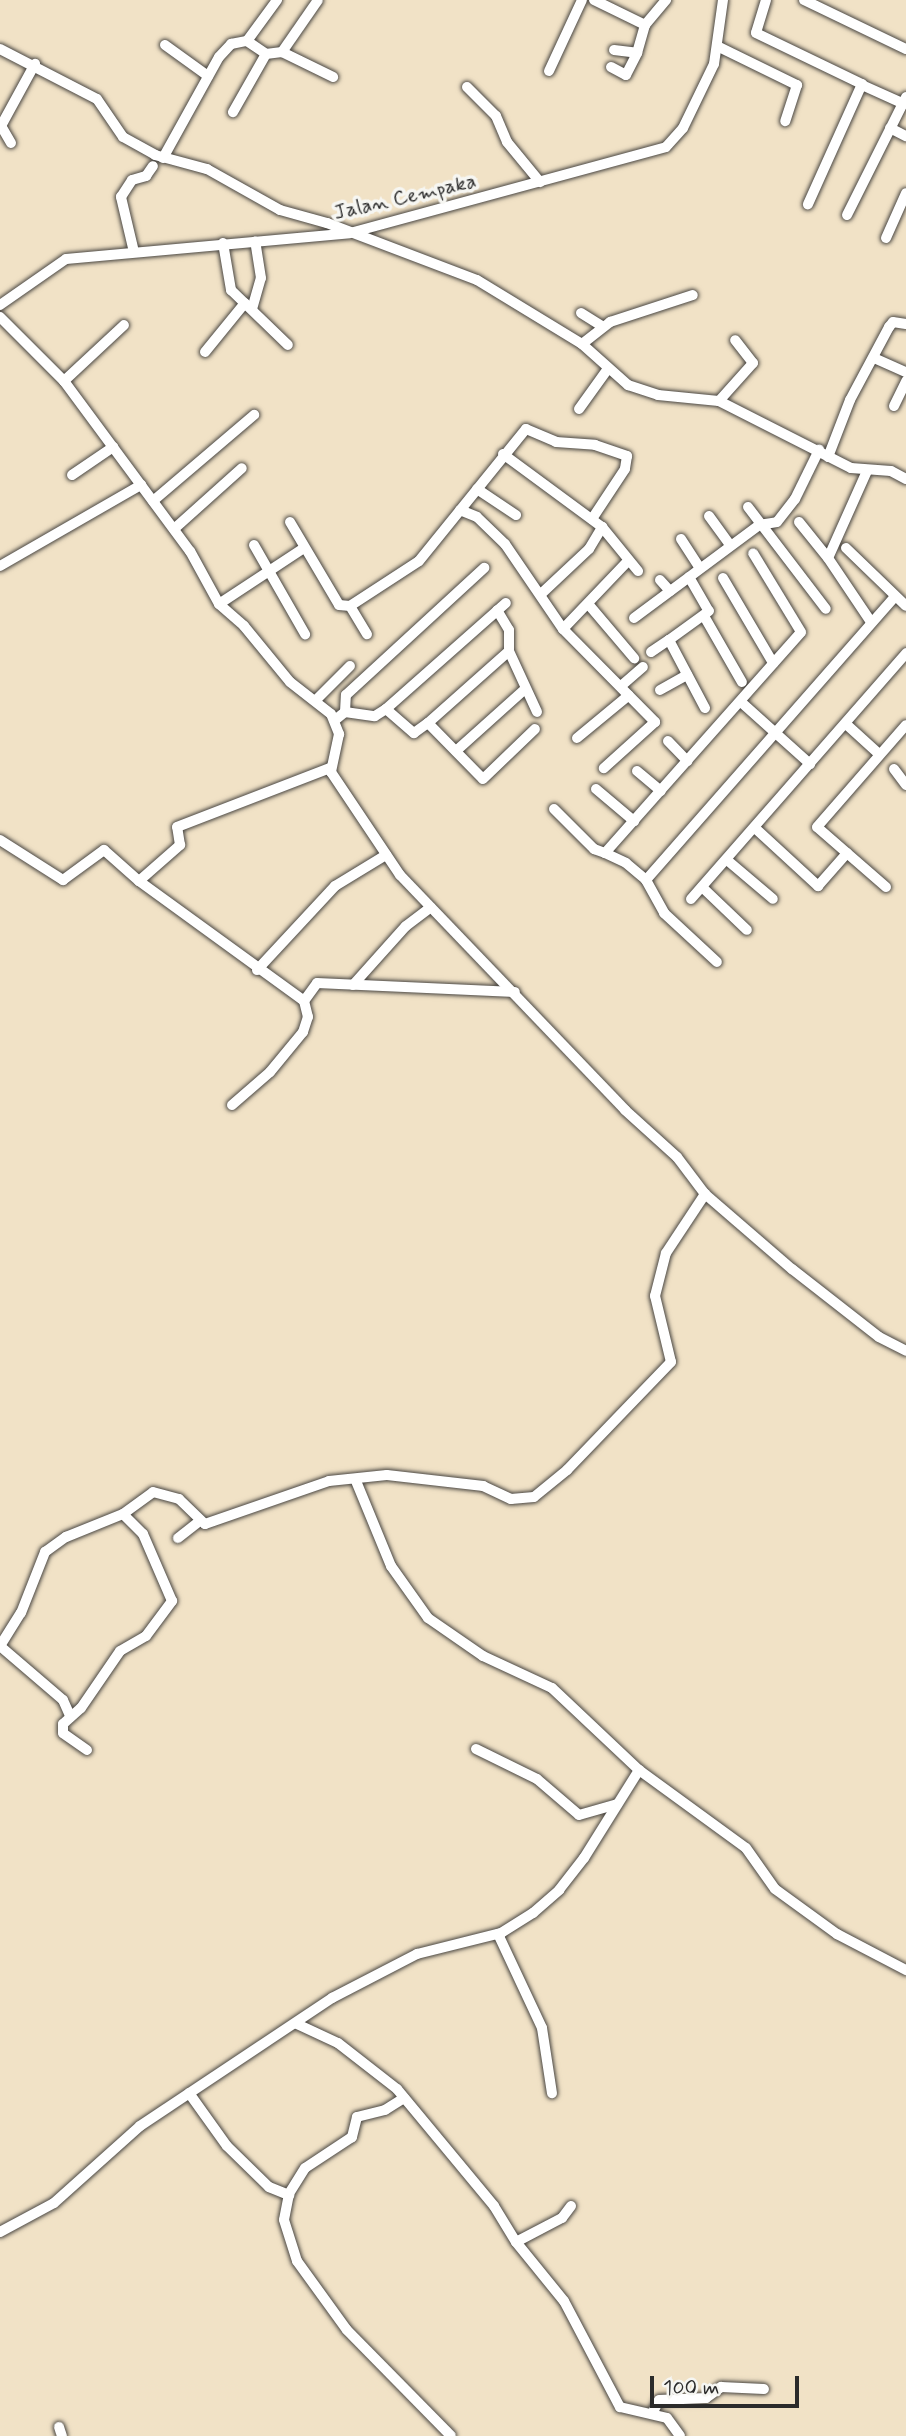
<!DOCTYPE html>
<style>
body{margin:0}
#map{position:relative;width:906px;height:2436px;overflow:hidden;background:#f1e2c6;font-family:Mynerve,sans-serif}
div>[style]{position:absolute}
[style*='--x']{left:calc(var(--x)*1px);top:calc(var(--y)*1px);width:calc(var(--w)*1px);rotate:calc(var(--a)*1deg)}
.roads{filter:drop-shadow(0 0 2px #494642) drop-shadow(0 0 2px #494642)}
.street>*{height:10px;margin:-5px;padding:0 5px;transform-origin:5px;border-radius:5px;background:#fff}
span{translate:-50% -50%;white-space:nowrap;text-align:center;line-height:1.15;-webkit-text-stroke:7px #f6f6f2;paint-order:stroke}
.street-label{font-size:21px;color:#2b2b2b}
.scale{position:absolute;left:650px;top:2376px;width:149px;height:32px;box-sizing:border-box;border:4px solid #2b2b2b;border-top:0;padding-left:9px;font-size:21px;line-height:24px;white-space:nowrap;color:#2b2b2b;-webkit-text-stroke:5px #f6f6f2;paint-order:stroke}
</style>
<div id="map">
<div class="roads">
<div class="street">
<div style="--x:594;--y:0;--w:57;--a:26.1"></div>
<div style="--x:645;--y:25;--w:33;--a:-50"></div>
<div style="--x:766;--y:0;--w:34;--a:107"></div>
<div style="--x:756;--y:33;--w:118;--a:25.7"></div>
<div style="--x:862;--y:84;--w:132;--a:114.2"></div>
<div style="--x:804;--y:0;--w:113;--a:25.7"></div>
<div style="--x:247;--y:41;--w:51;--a:-53.8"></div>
<div style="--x:165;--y:45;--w:53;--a:35.8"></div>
<div style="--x:719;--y:47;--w:87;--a:26"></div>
<div style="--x:797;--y:85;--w:38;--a:108"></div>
<div style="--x:0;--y:49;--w:109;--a:27.3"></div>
<div style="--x:97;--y:99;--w:46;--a:55.6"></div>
<div style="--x:123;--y:137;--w:37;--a:29"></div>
<div style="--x:155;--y:155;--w:54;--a:15.1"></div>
<div style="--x:207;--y:169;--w:84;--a:29.3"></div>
<div style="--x:280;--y:210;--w:49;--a:15.5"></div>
<div style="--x:327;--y:223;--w:160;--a:20.8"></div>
<div style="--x:477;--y:280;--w:123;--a:31.4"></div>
<div style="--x:582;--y:344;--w:62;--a:41.7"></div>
<div style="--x:628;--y:385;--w:32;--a:18"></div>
<div style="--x:658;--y:395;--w:61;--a:5.6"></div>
<div style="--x:719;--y:401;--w:148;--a:26.9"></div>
<div style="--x:851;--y:468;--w:40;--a:4.3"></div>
<div style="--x:891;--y:471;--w:17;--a:28"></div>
<div style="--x:614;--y:50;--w:23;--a:7"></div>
<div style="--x:637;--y:53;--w:29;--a:-74"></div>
<div style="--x:282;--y:52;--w:57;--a:26.1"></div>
<div style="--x:266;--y:54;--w:16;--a:-7"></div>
<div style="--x:282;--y:52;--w:63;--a:-55.3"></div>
<div style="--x:611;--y:67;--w:17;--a:28"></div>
<div style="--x:626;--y:75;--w:25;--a:-63"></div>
<div style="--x:549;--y:71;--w:78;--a:-65.1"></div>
<div style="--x:862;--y:85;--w:46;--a:24.3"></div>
<div style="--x:467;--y:87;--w:41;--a:45"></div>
<div style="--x:496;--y:116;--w:28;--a:67"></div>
<div style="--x:507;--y:142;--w:52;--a:50.5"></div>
<div style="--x:890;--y:128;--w:18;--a:27"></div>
<div style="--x:11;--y:143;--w:20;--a:-120"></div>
<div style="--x:1;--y:126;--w:71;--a:-61.3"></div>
<div style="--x:163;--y:158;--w:115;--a:-61"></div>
<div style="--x:219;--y:57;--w:18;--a:-47"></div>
<div style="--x:231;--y:44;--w:16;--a:-11"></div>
<div style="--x:247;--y:41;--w:23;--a:34"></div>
<div style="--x:266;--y:54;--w:67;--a:119.6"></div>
<div style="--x:847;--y:215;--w:132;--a:-63.4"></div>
<div style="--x:886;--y:238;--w:49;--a:-66"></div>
<div style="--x:223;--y:243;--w:48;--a:80.3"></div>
<div style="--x:231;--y:290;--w:79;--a:44"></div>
<div style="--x:134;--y:252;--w:57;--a:-103.3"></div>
<div style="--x:121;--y:197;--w:20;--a:-57"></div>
<div style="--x:132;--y:180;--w:15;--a:-16"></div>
<div style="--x:146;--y:176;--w:12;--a:-55"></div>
<div style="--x:0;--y:305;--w:80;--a:-34.9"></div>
<div style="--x:66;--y:259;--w:285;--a:-5.2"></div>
<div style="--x:350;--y:233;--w:327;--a:-15.2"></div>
<div style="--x:666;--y:147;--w:25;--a:-48"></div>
<div style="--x:683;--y:128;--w:71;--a:-64.2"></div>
<div style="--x:714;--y:64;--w:65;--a:-82"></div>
<div style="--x:252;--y:309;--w:32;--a:-74"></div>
<div style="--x:261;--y:278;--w:37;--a:-99"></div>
<div style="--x:581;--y:313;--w:25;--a:32"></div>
<div style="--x:0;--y:317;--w:91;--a:45"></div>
<div style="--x:64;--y:381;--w:212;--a:53.5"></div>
<div style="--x:190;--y:551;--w:60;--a:61.3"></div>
<div style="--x:219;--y:604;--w:33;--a:41"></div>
<div style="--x:244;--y:626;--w:72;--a:50.6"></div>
<div style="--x:290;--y:682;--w:52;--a:38"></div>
<div style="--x:331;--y:714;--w:22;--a:68"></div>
<div style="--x:339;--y:734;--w:39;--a:102"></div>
<div style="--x:331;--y:772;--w:124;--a:56.2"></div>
<div style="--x:400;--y:875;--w:325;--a:46.2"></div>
<div style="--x:625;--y:1110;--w:70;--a:42.1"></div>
<div style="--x:677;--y:1157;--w:46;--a:52.9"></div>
<div style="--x:705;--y:1194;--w:115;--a:40.8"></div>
<div style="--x:792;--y:1269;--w:110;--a:38"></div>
<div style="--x:879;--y:1337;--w:30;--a:27"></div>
<div style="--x:582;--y:344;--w:36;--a:-38"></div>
<div style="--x:610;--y:322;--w:87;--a:-18"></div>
<div style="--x:205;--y:352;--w:63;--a:-50.8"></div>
<div style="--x:874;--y:358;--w:35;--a:24"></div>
<div style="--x:64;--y:381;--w:82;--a:-43"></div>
<div style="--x:719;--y:401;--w:51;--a:-48.2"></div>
<div style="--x:753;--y:363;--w:29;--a:-128"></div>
<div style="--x:894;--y:406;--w:28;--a:-64"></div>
<div style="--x:579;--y:409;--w:48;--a:-54.3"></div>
<div style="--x:503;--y:454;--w:123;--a:36.4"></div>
<div style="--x:602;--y:527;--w:57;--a:50.7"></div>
<div style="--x:828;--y:457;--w:61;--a:-68.9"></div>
<div style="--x:850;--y:400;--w:83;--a:-61.9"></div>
<div style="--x:889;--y:327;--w:6;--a:-51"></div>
<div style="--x:893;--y:322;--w:13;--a:9"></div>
<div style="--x:867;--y:471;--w:95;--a:114.1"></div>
<div style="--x:828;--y:558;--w:77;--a:56.1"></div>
<div style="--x:72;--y:475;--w:50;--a:-34.3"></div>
<div style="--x:477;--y:489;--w:47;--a:33.7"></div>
<div style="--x:153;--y:501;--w:133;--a:-40.4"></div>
<div style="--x:748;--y:507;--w:128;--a:52.6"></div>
<div style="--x:460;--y:510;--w:18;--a:22"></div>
<div style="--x:477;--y:517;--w:39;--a:44"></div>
<div style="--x:505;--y:544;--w:103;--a:55.7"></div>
<div style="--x:563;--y:629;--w:131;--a:45.3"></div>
<div style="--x:655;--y:722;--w:69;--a:138"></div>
<div style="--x:709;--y:516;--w:36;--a:54"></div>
<div style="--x:290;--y:522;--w:96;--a:59.4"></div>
<div style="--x:339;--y:605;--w:11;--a:5"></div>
<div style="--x:350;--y:606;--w:82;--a:-33.1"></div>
<div style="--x:419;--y:561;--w:170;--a:-51"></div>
<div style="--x:526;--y:429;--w:33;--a:23"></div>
<div style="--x:556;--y:442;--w:39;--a:4"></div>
<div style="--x:595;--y:445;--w:34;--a:19"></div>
<div style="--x:627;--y:456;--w:13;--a:99"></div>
<div style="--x:625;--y:469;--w:60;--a:123.4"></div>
<div style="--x:799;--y:522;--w:46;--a:51.1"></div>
<div style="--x:174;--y:529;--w:91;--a:-41.9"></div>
<div style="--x:681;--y:539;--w:33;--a:57"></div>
<div style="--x:254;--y:545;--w:103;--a:60.2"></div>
<div style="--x:846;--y:548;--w:83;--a:44"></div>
<div style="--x:0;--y:566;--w:163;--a:-29.9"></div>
<div style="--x:689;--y:577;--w:39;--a:60"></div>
<div style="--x:709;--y:611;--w:49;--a:144.1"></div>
<div style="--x:669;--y:640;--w:77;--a:62.1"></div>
<div style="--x:723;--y:578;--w:99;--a:59.5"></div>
<div style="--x:660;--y:580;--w:15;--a:48"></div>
<div style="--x:541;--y:594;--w:66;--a:-43.2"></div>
<div style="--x:589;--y:549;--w:26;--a:-59"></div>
<div style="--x:219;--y:604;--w:102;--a:-33.4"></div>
<div style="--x:589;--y:605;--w:70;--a:49.7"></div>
<div style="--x:350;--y:606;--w:33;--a:59"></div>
<div style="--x:704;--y:616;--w:76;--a:60.1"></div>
<div style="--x:634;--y:618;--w:156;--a:-36.6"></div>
<div style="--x:759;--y:525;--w:18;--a:-9"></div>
<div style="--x:777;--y:522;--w:29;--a:-52"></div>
<div style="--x:795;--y:499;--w:55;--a:-63.9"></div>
<div style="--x:563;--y:629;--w:95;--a:-46.3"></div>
<div style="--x:509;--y:651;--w:67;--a:65.3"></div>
<div style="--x:651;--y:652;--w:22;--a:-34"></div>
<div style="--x:621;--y:686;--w:29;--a:-41"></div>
<div style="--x:660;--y:690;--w:31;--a:-29"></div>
<div style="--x:316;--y:700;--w:48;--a:-45"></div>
<div style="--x:741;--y:702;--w:93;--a:41.9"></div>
<div style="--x:386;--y:709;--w:37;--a:41"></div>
<div style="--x:414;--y:733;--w:17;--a:-36"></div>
<div style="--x:428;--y:723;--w:108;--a:-41.6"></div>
<div style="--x:509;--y:651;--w:21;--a:-90"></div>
<div style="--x:509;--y:630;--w:23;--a:-121"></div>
<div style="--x:345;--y:712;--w:30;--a:8"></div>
<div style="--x:375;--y:716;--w:13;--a:-32"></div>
<div style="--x:386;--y:709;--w:160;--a:-41.5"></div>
<div style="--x:335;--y:720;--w:13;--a:-39"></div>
<div style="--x:345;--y:712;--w:17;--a:-87"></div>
<div style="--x:346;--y:695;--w:188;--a:-42.6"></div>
<div style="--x:428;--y:723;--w:78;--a:45.5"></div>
<div style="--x:483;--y:779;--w:72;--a:-43.9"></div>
<div style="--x:846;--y:724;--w:45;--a:42.3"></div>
<div style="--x:577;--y:738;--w:67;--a:-39.6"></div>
<div style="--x:668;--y:741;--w:28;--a:46"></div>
<div style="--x:456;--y:751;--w:93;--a:-41.9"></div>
<div style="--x:894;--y:769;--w:20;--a:53"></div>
<div style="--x:637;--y:771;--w:31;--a:40"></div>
<div style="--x:596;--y:789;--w:50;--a:40.1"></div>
<div style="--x:554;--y:809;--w:57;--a:45"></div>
<div style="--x:594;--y:849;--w:12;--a:20"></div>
<div style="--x:605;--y:853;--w:295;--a:-48.4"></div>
<div style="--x:801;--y:632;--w:92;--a:-121.3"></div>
<div style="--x:755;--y:828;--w:86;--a:42.6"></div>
<div style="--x:818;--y:886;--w:44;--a:-48.7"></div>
<div style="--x:0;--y:840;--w:75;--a:32.4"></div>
<div style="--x:63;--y:880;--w:51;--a:-36.2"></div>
<div style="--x:104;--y:850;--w:47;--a:41.5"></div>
<div style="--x:139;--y:881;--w:204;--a:36"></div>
<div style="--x:304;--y:1001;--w:22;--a:-54"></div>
<div style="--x:317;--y:983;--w:198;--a:2.6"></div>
<div style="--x:605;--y:853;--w:23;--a:25"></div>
<div style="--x:626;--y:863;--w:26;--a:40"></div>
<div style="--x:646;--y:880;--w:38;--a:61"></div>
<div style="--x:664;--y:913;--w:72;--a:42.8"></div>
<div style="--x:727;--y:860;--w:60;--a:40.3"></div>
<div style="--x:646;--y:880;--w:377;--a:-48.7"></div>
<div style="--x:139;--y:881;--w:55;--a:-41.3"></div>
<div style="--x:180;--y:845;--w:18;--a:-99"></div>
<div style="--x:177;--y:827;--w:164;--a:-21.1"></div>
<div style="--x:702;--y:887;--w:62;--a:43.7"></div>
<div style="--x:886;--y:887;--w:91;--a:-139"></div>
<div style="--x:817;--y:827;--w:135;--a:-48.9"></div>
<div style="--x:691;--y:899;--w:327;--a:-48.8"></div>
<div style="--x:257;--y:970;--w:115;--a:-47.1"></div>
<div style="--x:335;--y:886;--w:60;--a:-31.3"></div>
<div style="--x:353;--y:985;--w:79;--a:-48.1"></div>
<div style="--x:406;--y:926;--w:31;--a:-37"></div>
<div style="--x:232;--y:1105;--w:50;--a:-41"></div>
<div style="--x:270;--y:1072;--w:52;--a:-50.5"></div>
<div style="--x:303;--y:1032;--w:16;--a:-72"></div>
<div style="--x:308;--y:1017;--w:16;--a:-104"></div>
<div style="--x:356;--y:1481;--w:92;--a:67.6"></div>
<div style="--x:391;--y:1566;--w:64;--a:54.6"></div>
<div style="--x:428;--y:1618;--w:67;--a:34.6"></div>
<div style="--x:483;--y:1656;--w:76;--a:24.9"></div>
<div style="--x:552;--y:1688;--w:120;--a:43.3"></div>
<div style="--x:639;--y:1770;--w:132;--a:36.1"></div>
<div style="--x:746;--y:1848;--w:50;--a:54.7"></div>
<div style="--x:775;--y:1889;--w:77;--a:36"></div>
<div style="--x:837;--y:1934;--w:78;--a:27.6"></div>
<div style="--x:178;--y:1538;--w:28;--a:-38"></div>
<div style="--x:0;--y:1646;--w:39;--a:-58"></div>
<div style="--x:21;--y:1613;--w:66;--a:-68.5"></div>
<div style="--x:45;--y:1552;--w:26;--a:-36"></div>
<div style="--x:66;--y:1537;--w:61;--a:-22"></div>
<div style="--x:123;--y:1514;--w:37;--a:-36"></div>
<div style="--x:153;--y:1492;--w:27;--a:15"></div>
<div style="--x:179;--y:1499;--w:36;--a:44"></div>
<div style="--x:205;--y:1524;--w:131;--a:-19.1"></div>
<div style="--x:329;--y:1481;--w:58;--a:-5.9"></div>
<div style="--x:387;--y:1475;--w:97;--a:6.5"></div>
<div style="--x:483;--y:1486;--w:31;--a:25"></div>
<div style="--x:511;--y:1499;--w:23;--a:-5"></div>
<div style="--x:534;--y:1497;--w:43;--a:-39.3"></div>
<div style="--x:567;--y:1470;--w:150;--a:-46.1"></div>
<div style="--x:671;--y:1362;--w:68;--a:-103.6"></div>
<div style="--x:655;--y:1296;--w:44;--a:-75.7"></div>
<div style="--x:666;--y:1253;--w:71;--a:-56.5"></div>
<div style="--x:0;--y:1646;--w:83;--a:40.6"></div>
<div style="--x:63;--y:1700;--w:17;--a:66"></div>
<div style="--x:476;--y:1749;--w:68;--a:26.2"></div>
<div style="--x:537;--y:1779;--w:55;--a:40.6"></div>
<div style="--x:579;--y:1815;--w:40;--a:-16"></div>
<div style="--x:87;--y:1750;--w:29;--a:-145"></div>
<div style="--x:63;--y:1733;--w:9;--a:-90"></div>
<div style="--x:63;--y:1724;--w:24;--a:-42"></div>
<div style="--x:81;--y:1708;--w:69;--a:-55.6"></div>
<div style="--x:120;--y:1651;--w:30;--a:-30"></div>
<div style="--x:146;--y:1636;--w:44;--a:-53.4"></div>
<div style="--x:172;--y:1601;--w:73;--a:-113.4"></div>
<div style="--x:143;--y:1534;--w:28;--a:-135"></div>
<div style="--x:498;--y:1934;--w:104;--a:64.9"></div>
<div style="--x:542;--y:2028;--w:66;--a:81.3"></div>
<div style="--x:297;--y:2024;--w:45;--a:24.9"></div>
<div style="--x:338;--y:2043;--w:75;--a:37.9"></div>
<div style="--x:397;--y:2089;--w:152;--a:50.3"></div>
<div style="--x:494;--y:2206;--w:42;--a:58.6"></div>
<div style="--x:516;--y:2242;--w:76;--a:50.9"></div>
<div style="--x:564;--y:2301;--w:120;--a:62.2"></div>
<div style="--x:620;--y:2407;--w:48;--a:13.2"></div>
<div style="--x:667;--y:2418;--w:22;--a:54"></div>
<div style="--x:189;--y:2093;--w:65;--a:54.4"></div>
<div style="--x:227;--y:2146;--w:59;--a:44.3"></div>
<div style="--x:269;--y:2187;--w:22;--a:22"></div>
<div style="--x:404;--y:2098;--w:22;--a:148"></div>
<div style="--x:385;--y:2110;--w:29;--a:166"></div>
<div style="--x:357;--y:2117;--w:21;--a:104"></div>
<div style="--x:352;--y:2137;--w:56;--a:146.6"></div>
<div style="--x:305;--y:2168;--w:31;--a:122"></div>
<div style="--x:289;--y:2194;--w:26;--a:101"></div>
<div style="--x:284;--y:2220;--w:43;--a:72.4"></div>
<div style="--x:297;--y:2261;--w:85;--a:54.1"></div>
<div style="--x:347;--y:2330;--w:148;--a:45.5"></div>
<div style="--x:0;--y:2232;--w:61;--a:-28.2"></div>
<div style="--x:54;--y:2203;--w:115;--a:-41.8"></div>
<div style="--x:140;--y:2126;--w:231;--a:-33.7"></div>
<div style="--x:332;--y:1998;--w:96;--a:-27.4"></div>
<div style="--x:417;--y:1954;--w:87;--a:-14"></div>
<div style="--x:501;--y:1933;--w:38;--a:-32"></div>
<div style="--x:533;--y:1913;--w:35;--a:-41"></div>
<div style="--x:559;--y:1890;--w:41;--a:-52"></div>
<div style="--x:584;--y:1858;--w:104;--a:-58"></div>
<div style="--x:516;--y:2242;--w:52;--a:-27.6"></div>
<div style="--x:562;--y:2218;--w:15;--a:-53"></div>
<div style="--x:653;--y:2412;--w:13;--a:-63"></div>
<div style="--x:659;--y:2400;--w:47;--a:-2.4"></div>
<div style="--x:706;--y:2398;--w:19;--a:-36"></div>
<div style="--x:721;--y:2387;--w:43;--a:2.7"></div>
<div style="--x:59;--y:2427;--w:9;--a:72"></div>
</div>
</div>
<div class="street-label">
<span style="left:405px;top:197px;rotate:-13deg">Jalan Cempaka</span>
</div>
<div class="scale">100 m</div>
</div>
